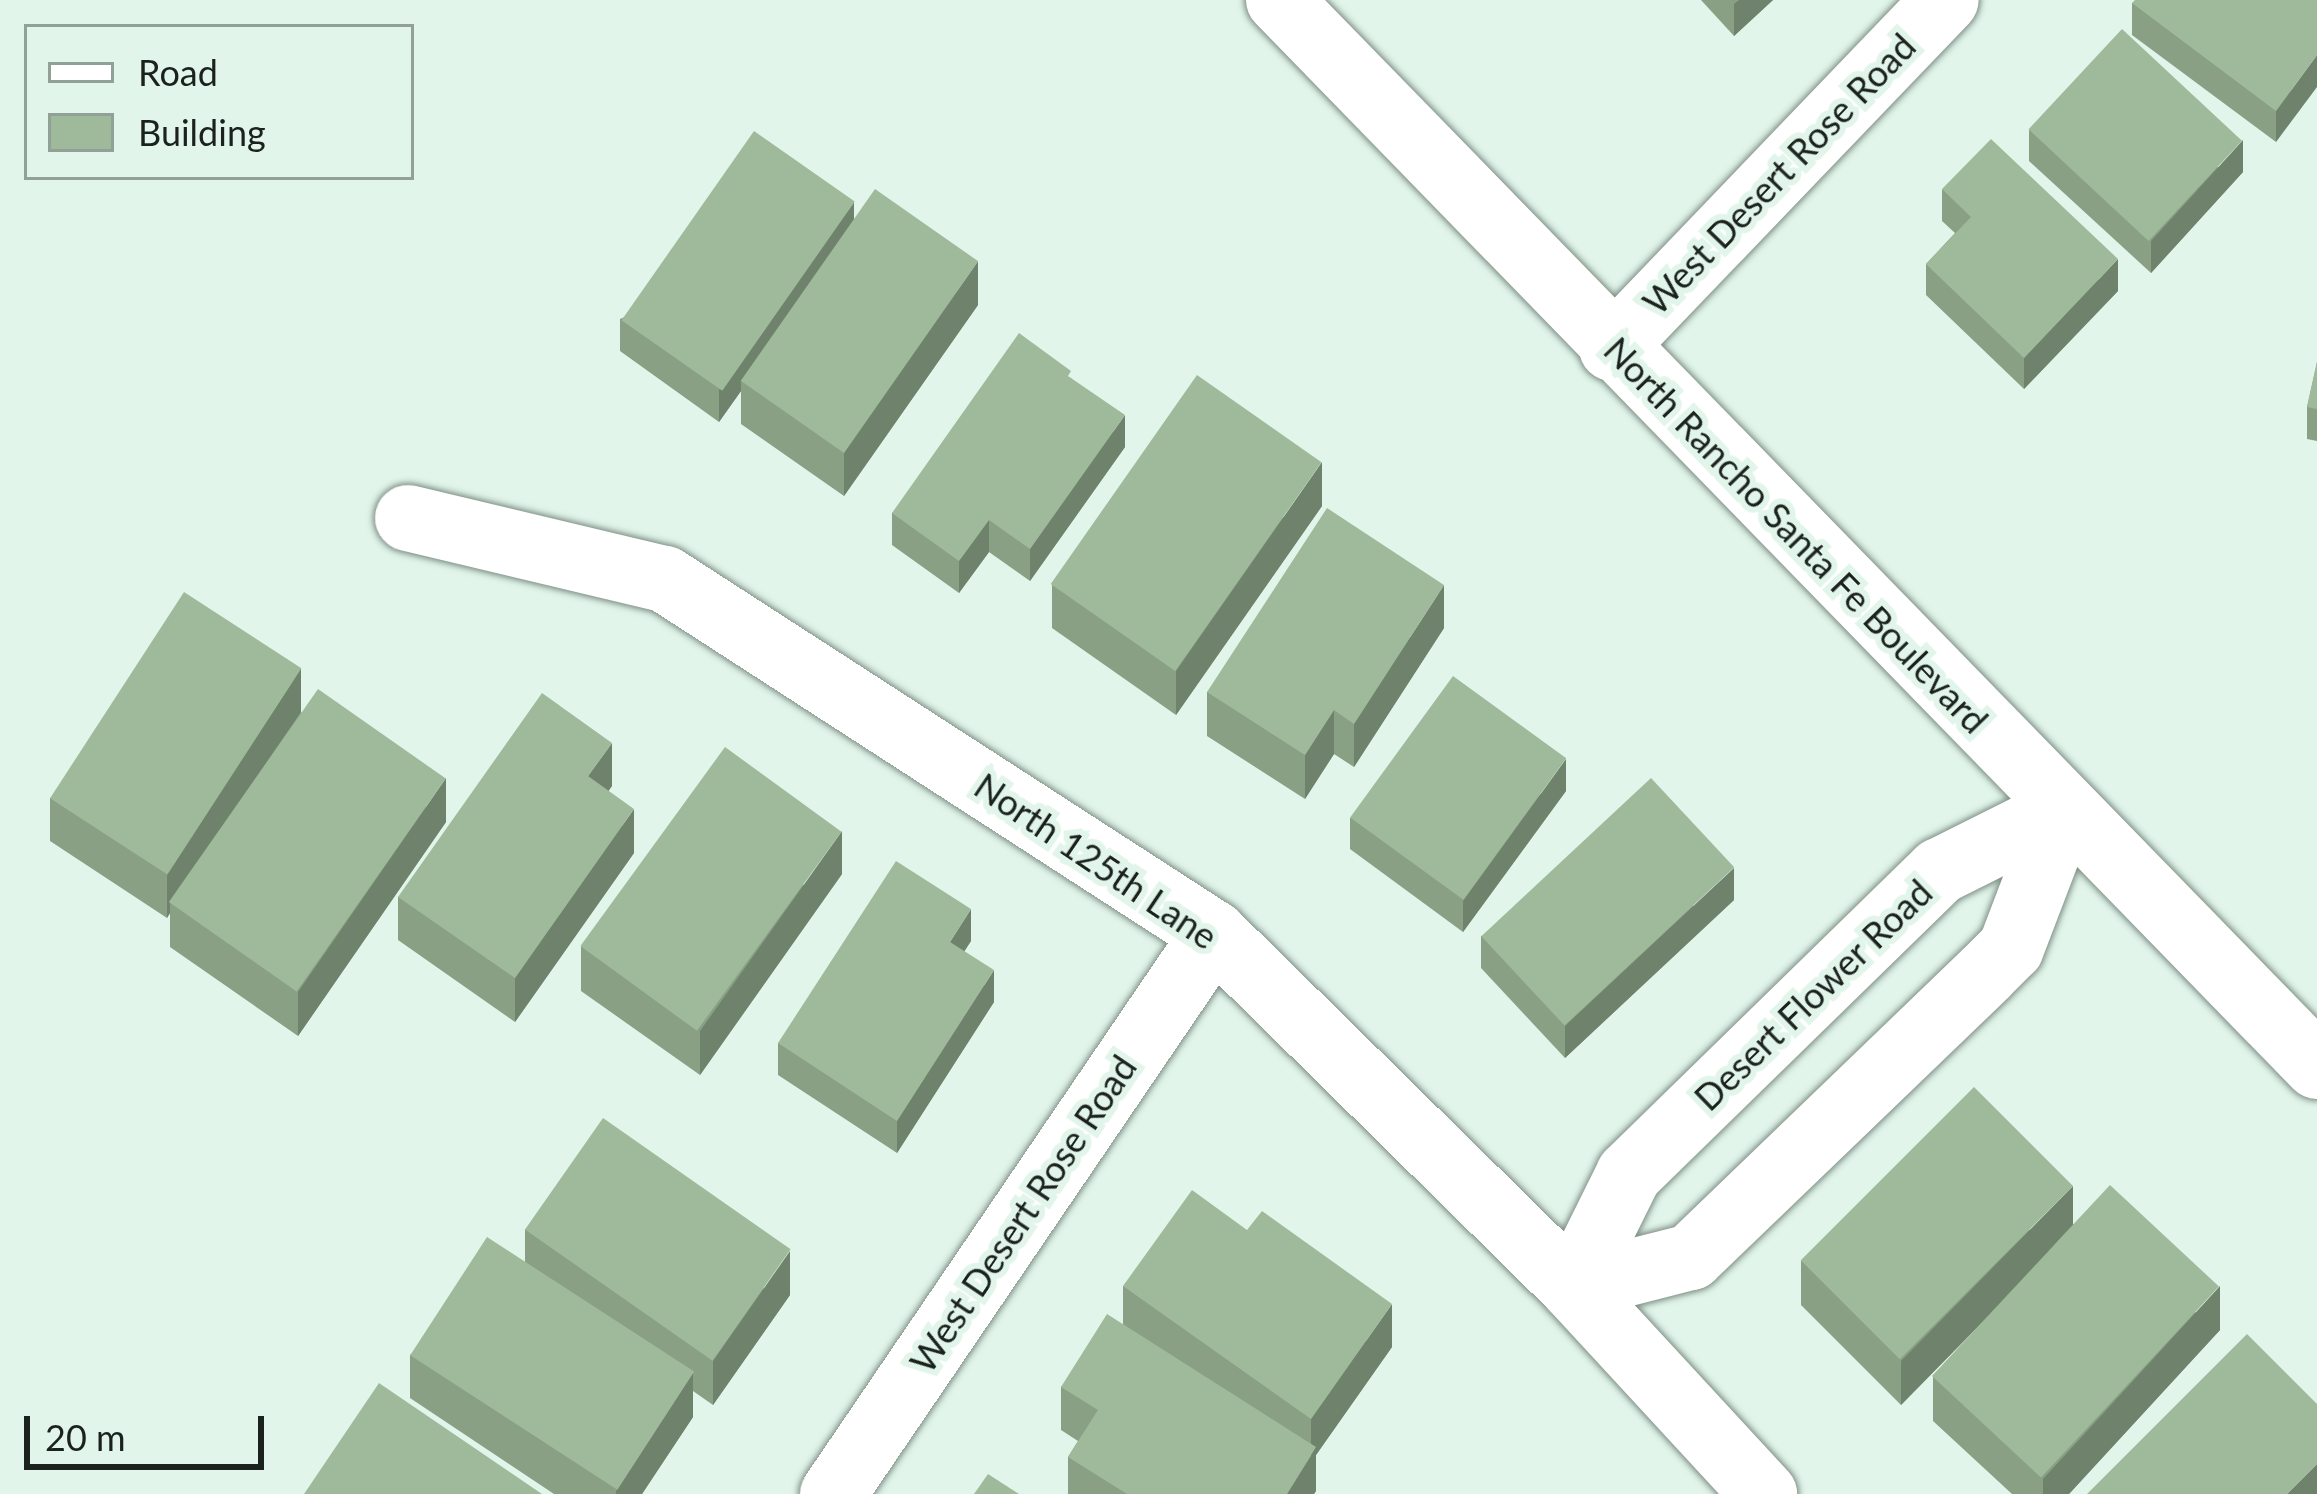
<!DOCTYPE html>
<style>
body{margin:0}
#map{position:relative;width:2317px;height:1494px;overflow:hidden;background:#e2f5ea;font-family:Lato,sans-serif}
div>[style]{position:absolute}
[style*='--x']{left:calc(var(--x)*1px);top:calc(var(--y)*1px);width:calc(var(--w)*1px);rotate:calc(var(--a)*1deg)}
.roads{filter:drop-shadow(0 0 3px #7f9086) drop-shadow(0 0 3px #7f9086)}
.minor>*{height:66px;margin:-33px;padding:0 33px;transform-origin:33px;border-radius:33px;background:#fff}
.wall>*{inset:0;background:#89a085}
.shaded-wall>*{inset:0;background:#6f826c}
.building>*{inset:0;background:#9fba9b;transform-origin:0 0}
span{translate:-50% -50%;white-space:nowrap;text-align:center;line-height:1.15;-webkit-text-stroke:12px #e2f5ea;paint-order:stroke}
.street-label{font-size:36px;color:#1b221e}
.legend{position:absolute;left:24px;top:24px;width:390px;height:156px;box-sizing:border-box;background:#e2f5ea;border:3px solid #92a198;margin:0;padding:15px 21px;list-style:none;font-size:36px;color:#1b221e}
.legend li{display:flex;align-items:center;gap:24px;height:60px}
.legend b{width:60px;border:3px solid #92a198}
.scale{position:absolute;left:24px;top:1416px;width:240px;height:54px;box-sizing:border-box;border:6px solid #1b221e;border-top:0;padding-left:15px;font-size:36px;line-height:42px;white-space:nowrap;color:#1b221e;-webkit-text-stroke:9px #e2f5ea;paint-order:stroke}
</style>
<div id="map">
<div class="roads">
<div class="minor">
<div style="--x:1279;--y:0;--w:1488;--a:45.76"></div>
<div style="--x:1612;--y:348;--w:482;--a:-46.2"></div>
<div style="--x:408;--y:518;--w:264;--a:13.4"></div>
<div style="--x:665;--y:579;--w:654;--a:32.89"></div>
<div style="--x:1214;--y:934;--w:503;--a:44.52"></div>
<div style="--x:1573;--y:1287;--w:282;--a:47.3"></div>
<div style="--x:1573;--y:1287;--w:122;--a:-14.3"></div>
<div style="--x:1691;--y:1257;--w:409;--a:-43.9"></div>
<div style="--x:1986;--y:973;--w:35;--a:-45"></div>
<div style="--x:2011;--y:948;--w:149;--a:-69.1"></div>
<div style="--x:1573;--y:1287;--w:126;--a:-63.6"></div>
<div style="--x:1629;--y:1174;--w:434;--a:-44.3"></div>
<div style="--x:1940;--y:871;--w:139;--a:-26.6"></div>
<div style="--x:833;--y:1494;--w:677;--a:-55.77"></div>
</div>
</div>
<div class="wall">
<div style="clip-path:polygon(1701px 0,1773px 0,1734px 36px)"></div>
<div style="clip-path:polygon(2317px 0,2276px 142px,2132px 35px,2132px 3px)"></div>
<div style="clip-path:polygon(2029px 130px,2243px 172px,2151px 273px,2029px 161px)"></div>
<div style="clip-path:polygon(1942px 189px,2118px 291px,2024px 389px,1926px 295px,1926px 264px,1955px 233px,1942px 221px)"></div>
<div style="clip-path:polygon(854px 221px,978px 305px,844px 496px,741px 424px,741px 391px,719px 422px,620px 351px,620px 319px)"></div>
<div style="clip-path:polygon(2317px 362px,2317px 441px,2307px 439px,2307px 407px)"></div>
<div style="clip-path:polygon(1071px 378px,1125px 447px,1030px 581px,989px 552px,959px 593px,892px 545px,892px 513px)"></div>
<div style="clip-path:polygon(1322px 506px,1176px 715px,1052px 628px,1052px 585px)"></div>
<div style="clip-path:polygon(1444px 628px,1354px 767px,1334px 754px,1305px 799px,1207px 736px,1207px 692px)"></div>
<div style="clip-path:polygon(301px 712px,446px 822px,298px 1036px,170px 947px,170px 913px,167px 918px,50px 841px,50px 798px)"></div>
<div style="clip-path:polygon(612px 786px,608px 791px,634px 853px,515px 1022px,398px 940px,398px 897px)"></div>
<div style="clip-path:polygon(1566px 791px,1463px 932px,1350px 849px,1350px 818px)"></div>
<div style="clip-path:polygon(842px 874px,700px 1075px,581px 991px,581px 947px)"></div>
<div style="clip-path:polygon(1734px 900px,1565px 1058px,1481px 968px,1481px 936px)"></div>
<div style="clip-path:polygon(971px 941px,964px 951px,994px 1002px,897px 1153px,778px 1075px,778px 1043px)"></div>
<div style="clip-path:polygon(2073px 1224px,2220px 1330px,2069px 1494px,2012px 1494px,1933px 1421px,1933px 1377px,2005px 1299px,1901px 1405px,1801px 1305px,1801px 1261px)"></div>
<div style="clip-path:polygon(525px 1229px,790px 1295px,713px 1405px,693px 1391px,693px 1417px,642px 1494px,554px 1494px,410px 1398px,410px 1355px,525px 1262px)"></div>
<div style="clip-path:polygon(1123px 1286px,1392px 1347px,1316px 1455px,1316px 1491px,1314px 1494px,1068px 1494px,1068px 1457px,1078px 1441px,1061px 1430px,1061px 1387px,1123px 1324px)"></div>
</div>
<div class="shaded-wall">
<div style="clip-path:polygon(1739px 0,1773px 0,1734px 36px,1734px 4px)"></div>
<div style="clip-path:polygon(2317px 55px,2317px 87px,2276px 142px,2276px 111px)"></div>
<div style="clip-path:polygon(2243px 140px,2243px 172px,2151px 273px,2151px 241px)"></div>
<div style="clip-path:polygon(854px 202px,854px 234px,741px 381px,741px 391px,719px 422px,719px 390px)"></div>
<div style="clip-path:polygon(2118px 259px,2118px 291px,2024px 389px,2024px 358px)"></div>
<div style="clip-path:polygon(978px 261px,978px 305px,844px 496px,844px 453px)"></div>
<div style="clip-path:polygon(1125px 415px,1125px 447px,1030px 581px,1030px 549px)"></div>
<div style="clip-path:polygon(1322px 462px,1322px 506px,1176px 715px,1176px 671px)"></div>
<div style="clip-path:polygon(989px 520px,989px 552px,959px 593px,959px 561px)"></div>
<div style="clip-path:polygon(1444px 585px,1444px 628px,1354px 767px,1354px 724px)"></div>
<div style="clip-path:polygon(301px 668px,301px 712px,170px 903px,170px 913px,167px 918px,167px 874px)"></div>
<div style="clip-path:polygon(1334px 710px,1334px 754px,1305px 799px,1305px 755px)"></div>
<div style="clip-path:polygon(612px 743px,612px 786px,588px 820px,588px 776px)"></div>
<div style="clip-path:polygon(1566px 759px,1566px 791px,1463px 932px,1463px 901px)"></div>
<div style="clip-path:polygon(446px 778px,446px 822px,298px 1036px,298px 992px)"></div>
<div style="clip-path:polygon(634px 809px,634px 853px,515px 1022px,515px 978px)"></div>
<div style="clip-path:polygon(842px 831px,842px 874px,700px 1075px,700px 1031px)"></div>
<div style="clip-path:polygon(1734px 868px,1734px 900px,1565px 1058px,1565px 1026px)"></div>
<div style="clip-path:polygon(971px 909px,971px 941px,950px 974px,950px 942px)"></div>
<div style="clip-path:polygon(994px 970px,994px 1002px,897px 1153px,897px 1121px)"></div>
<div style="clip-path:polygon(2073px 1186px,2073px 1230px,1901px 1405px,1901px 1361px)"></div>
<div style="clip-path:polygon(790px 1251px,790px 1295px,713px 1405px,713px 1361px)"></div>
<div style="clip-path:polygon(2220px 1286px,2220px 1330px,2069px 1494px,2043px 1494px,2043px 1479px)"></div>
<div style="clip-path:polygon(1392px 1304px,1392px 1347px,1316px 1455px,1316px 1491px,1314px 1494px,1287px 1494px,1311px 1456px,1311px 1419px)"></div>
<div style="clip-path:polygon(693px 1373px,693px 1417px,642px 1494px,616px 1494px,616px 1491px)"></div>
<div style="clip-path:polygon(2317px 1464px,2317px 1494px,2287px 1494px)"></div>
</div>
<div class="building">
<div style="clip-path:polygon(2135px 0,2317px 0,2317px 55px,2276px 111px,2132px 3px)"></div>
<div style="left:2122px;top:29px;width:164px;height:137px;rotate:43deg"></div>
<div style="left:754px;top:131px;width:123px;height:231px;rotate:35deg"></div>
<div style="clip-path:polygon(1991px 139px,2118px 259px,2024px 358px,1926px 264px,1971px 217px,1942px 189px)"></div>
<div style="left:875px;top:189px;width:126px;height:234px;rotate:35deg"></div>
<div style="clip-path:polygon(1019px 333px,1071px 371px,1068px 376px,1125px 415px,1030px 549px,989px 520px,959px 561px,892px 513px)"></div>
<div style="clip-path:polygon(2317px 362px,2317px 409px,2307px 407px)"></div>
<div style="left:1197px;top:375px;width:152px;height:255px;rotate:35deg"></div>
<div style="clip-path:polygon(1327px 508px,1444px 585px,1354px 724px,1334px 710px,1305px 755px,1207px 692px)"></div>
<div style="left:184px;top:592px;width:140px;height:246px;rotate:33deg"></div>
<div style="left:1453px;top:676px;width:140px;height:175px;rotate:36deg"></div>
<div style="left:318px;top:689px;width:156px;height:260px;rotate:35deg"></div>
<div style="clip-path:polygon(542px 693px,612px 743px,588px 776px,634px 809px,515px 978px,398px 897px)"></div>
<div style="left:725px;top:747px;width:144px;height:246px;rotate:36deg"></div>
<div style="left:1651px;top:778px;width:122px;height:232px;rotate:47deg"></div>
<div style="clip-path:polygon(896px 861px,971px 909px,950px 942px,994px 970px,897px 1121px,778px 1043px)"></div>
<div style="left:1974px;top:1087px;width:140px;height:245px;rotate:45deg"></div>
<div style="left:603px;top:1118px;width:229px;height:136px;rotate:35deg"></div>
<div style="left:2110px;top:1185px;width:149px;height:261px;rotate:43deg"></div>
<div style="clip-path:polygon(1192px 1190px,1247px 1230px,1262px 1211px,1392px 1304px,1311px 1419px,1123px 1286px)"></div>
<div style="left:487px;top:1237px;width:247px;height:141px;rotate:33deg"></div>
<div style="clip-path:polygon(1107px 1314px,1316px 1447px,1287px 1494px,1127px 1494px,1068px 1457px,1098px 1410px,1061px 1387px)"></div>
<div style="clip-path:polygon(2247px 1334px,2317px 1404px,2317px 1464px,2287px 1494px,2087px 1494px)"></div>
<div style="clip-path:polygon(379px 1383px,542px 1494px,304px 1494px)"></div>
<div style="clip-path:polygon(988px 1474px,1019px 1494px,974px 1494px)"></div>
</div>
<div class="street-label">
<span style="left:1779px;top:174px;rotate:-46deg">West Desert Rose Road</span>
<span style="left:1796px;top:535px;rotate:46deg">North Rancho Santa Fe Boulevard</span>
<span style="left:1096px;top:861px;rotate:34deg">North 125th Lane</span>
<span style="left:1813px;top:995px;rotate:-44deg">Desert Flower Road</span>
<span style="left:1023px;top:1214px;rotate:-56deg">West Desert Rose Road</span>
</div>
<ul class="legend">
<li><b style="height:15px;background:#fff"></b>Road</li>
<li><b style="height:33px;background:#9fba9b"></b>Building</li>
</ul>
<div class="scale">20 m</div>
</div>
